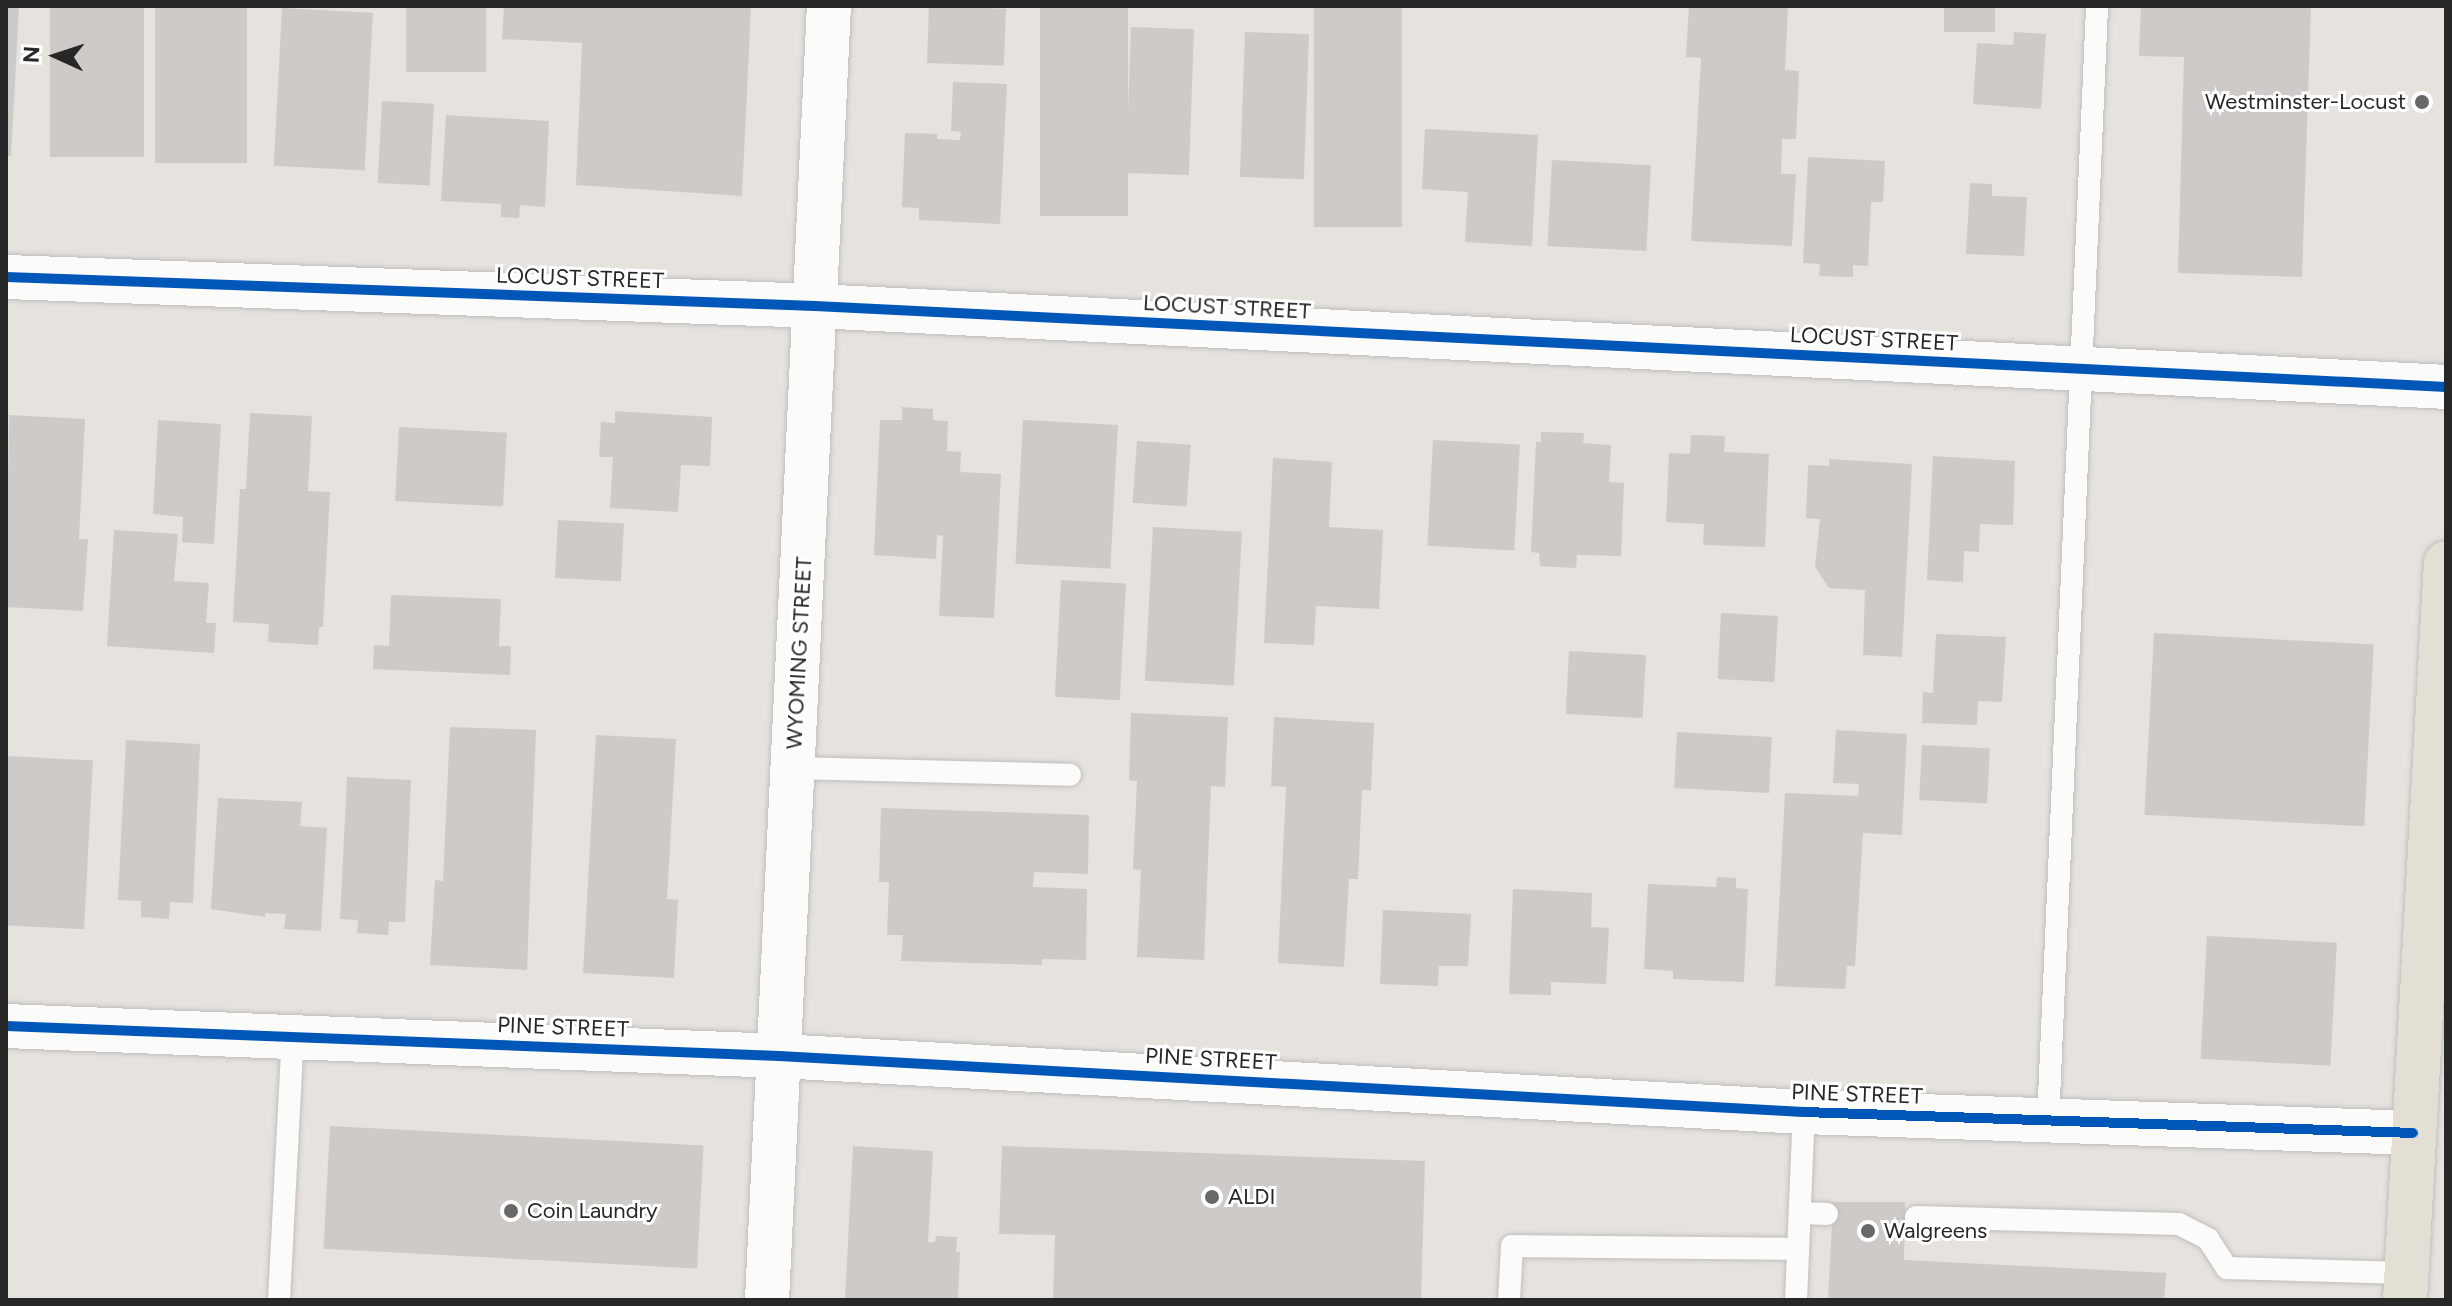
<!DOCTYPE html>
<style>
body{margin:0}
#map{position:relative;width:2452px;height:1306px;overflow:hidden;background:#e6e2de;font-family:Figtree,sans-serif}
div>[style]{position:absolute}
[style*='--x']{left:calc(var(--x)*1px);top:calc(var(--y)*1px);width:calc(var(--w)*1px);rotate:calc(var(--a)*1deg)}
.building>*{inset:0;background:#cdcac7;transform-origin:0 0}
.roads{filter:drop-shadow(0 0 2px #c0bebf) drop-shadow(0 0 2px #c0bebf)}
.lane>*{height:22px;margin:-11px;padding:0 11px;transform-origin:11px;border-radius:11px;background:#fbfbfa}
.street>*{height:44px;margin:-22px;padding:0 22px;transform-origin:22px;border-radius:22px;background:#fbfbfa}
.primary>*{height:44px;margin:-22px;padding:0 22px;transform-origin:22px;border-radius:22px;background:#e4dfd4}
.cycleway>*{height:10px;margin:-5px;padding:0 5px;transform-origin:5px;border-radius:5px;background:#0057b8}
.dots>*{width:22px;height:22px;translate:-50% -50%;box-sizing:border-box;border:4px solid #fff;border-radius:50%}
span{translate:-50% -50%;white-space:nowrap;text-align:center;line-height:1.15;-webkit-text-stroke:6px #fff;paint-order:stroke}
.poi-label{font-size:22px;color:#272727}
.right{translate:-100% -50%;text-align:right}
.left{translate:0 -50%;text-align:left}
.street-label{font-size:22px;color:#272727}
.frame{position:absolute;inset:0;border:8px solid #272727;pointer-events:none}
.north{position:absolute;left:16px;top:16px;width:80px;height:80px;-webkit-text-stroke:6px #fff;paint-order:stroke;rotate:273deg;font-size:22px;font-weight:700;line-height:32px;text-align:center;color:#272727}
.north::after{content:'';display:block;margin:auto;width:28px;height:36px;background:#272727;clip-path:polygon(50% 0,100% 100%,50% 72%,0 100%)}
</style>
<div id="map">
<div class="building">
<div style="clip-path:polygon(6px 6px,19px 6px,11px 156px,6px 156px)"></div>
<div style="left:50px;top:6px;width:94px;height:151px"></div>
<div style="left:155px;top:6px;width:92px;height:157px"></div>
<div style="left:406px;top:6px;width:80px;height:66px"></div>
<div style="clip-path:polygon(504px 6px,751px 6px,742px 196px,576px 185px,582px 43px,502px 39px)"></div>
<div style="left:929px;top:6px;width:77px;height:57px;rotate:2deg"></div>
<div style="left:1040px;top:6px;width:88px;height:210px"></div>
<div style="left:1314px;top:6px;width:88px;height:221px"></div>
<div style="clip-path:polygon(1689px 6px,1788px 7px,1785px 70px,1799px 71px,1796px 139px,1782px 139px,1781px 174px,1796px 174px,1792px 246px,1691px 241px,1701px 58px,1686px 57px)"></div>
<div style="left:1944px;top:6px;width:51px;height:26px"></div>
<div style="clip-path:polygon(2141px 6px,2311px 6px,2302px 277px,2178px 273px,2184px 57px,2139px 56px)"></div>
<div style="left:282px;top:8px;width:91px;height:158px;rotate:3deg"></div>
<div style="left:1131px;top:27px;width:63px;height:146px;rotate:2deg"></div>
<div style="left:1245px;top:32px;width:64px;height:145px;rotate:2deg"></div>
<div style="clip-path:polygon(2014px 32px,2046px 34px,2041px 109px,1973px 104px,1977px 43px,2013px 45px)"></div>
<div style="clip-path:polygon(953px 82px,1007px 84px,1000px 224px,919px 220px,919px 208px,902px 207px,905px 133px,937px 134px,937px 139px,960px 140px,961px 132px,951px 131px)"></div>
<div style="left:382px;top:101px;width:52px;height:82px;rotate:3deg"></div>
<div style="clip-path:polygon(446px 115px,549px 121px,545px 207px,520px 205px,519px 218px,501px 217px,501px 204px,441px 201px)"></div>
<div style="clip-path:polygon(1425px 129px,1538px 135px,1532px 246px,1465px 242px,1468px 192px,1422px 189px)"></div>
<div style="clip-path:polygon(1808px 157px,1885px 161px,1883px 202px,1871px 202px,1868px 266px,1853px 265px,1853px 277px,1819px 276px,1820px 264px,1803px 263px)"></div>
<div style="left:1552px;top:160px;width:99px;height:86px;rotate:3deg"></div>
<div style="clip-path:polygon(1970px 183px,1992px 184px,1992px 196px,2027px 197px,2024px 256px,1966px 254px)"></div>
<div style="clip-path:polygon(902px 407px,933px 409px,933px 420px,948px 421px,947px 451px,961px 452px,960px 472px,1001px 474px,994px 618px,939px 616px,943px 536px,937px 535px,936px 559px,874px 555px,880px 420px,902px 420px)"></div>
<div style="clip-path:polygon(615px 411px,712px 417px,710px 466px,681px 465px,678px 512px,610px 508px,613px 457px,599px 457px,601px 422px,615px 423px)"></div>
<div style="clip-path:polygon(250px 413px,312px 416px,308px 491px,330px 492px,323px 627px,319px 627px,318px 645px,268px 642px,269px 624px,233px 622px,240px 489px,246px 489px)"></div>
<div style="clip-path:polygon(9px 415px,85px 419px,79px 539px,88px 539px,83px 611px,6px 607px)"></div>
<div style="clip-path:polygon(158px 420px,221px 424px,214px 544px,182px 542px,183px 517px,153px 514px)"></div>
<div style="left:1023px;top:420px;width:95px;height:144px;rotate:3deg"></div>
<div style="left:399px;top:427px;width:108px;height:74px;rotate:3deg"></div>
<div style="clip-path:polygon(1541px 432px,1584px 433px,1583px 443px,1611px 445px,1609px 482px,1624px 483px,1621px 556px,1577px 555px,1576px 568px,1540px 566px,1539px 553px,1531px 552px,1536px 442px,1541px 442px)"></div>
<div style="clip-path:polygon(1691px 435px,1725px 436px,1724px 452px,1769px 454px,1765px 547px,1703px 545px,1704px 524px,1666px 522px,1669px 453px,1690px 454px)"></div>
<div style="left:1433px;top:440px;width:87px;height:106px;rotate:3deg"></div>
<div style="left:1137px;top:441px;width:54px;height:62px;rotate:4deg"></div>
<div style="clip-path:polygon(1933px 456px,2015px 461px,2013px 525px,1980px 524px,1979px 552px,1964px 551px,1963px 582px,1927px 580px)"></div>
<div style="clip-path:polygon(1273px 458px,1332px 462px,1329px 527px,1383px 530px,1379px 609px,1316px 606px,1314px 645px,1264px 643px)"></div>
<div style="clip-path:polygon(1829px 459px,1912px 464px,1902px 657px,1863px 655px,1865px 590px,1829px 588px,1815px 567px,1820px 519px,1806px 518px,1808px 465px,1829px 466px)"></div>
<div style="left:558px;top:520px;width:66px;height:58px;rotate:3deg"></div>
<div style="left:1153px;top:527px;width:89px;height:154px;rotate:3deg"></div>
<div style="clip-path:polygon(114px 530px,178px 534px,174px 581px,209px 583px,206px 623px,216px 623px,214px 653px,107px 646px)"></div>
<div style="left:1061px;top:580px;width:65px;height:117px;rotate:3deg"></div>
<div style="clip-path:polygon(391px 595px,501px 599px,499px 646px,511px 646px,510px 675px,373px 669px,374px 645px,389px 646px)"></div>
<div style="left:1721px;top:613px;width:57px;height:66px;rotate:3deg"></div>
<div style="left:2154px;top:633px;width:220px;height:182px;rotate:3deg"></div>
<div style="clip-path:polygon(1936px 634px,2006px 637px,2002px 702px,1978px 701px,1977px 725px,1922px 723px,1923px 692px,1933px 693px)"></div>
<div style="left:1569px;top:651px;width:77px;height:63px;rotate:3deg"></div>
<div style="clip-path:polygon(1131px 713px,1228px 717px,1225px 787px,1211px 786px,1204px 960px,1137px 957px,1141px 870px,1133px 869px,1137px 781px,1129px 780px)"></div>
<div style="clip-path:polygon(1274px 717px,1374px 723px,1371px 790px,1362px 790px,1358px 879px,1349px 879px,1344px 967px,1278px 963px,1286px 787px,1271px 786px)"></div>
<div style="clip-path:polygon(450px 727px,536px 730px,527px 970px,430px 965px,435px 880px,443px 881px)"></div>
<div style="clip-path:polygon(1836px 730px,1907px 734px,1902px 835px,1863px 833px,1855px 966px,1847px 966px,1845px 989px,1775px 986px,1785px 793px,1858px 796px,1859px 784px,1833px 783px)"></div>
<div style="left:1677px;top:732px;width:95px;height:56px;rotate:3deg"></div>
<div style="clip-path:polygon(596px 735px,676px 739px,667px 899px,678px 900px,674px 978px,583px 973px)"></div>
<div style="clip-path:polygon(126px 740px,200px 744px,193px 903px,170px 902px,169px 919px,141px 917px,141px 901px,118px 900px)"></div>
<div style="left:1922px;top:745px;width:68px;height:55px;rotate:3deg"></div>
<div style="left:6px;top:756px;width:87px;height:169px;rotate:3deg"></div>
<div style="clip-path:polygon(347px 777px,411px 780px,405px 922px,389px 922px,388px 935px,357px 933px,358px 920px,340px 919px)"></div>
<div style="clip-path:polygon(218px 798px,302px 802px,300px 826px,327px 828px,321px 931px,284px 929px,286px 914px,265px 913px,265px 917px,211px 909px)"></div>
<div style="clip-path:polygon(881px 808px,1089px 815px,1088px 874px,1034px 872px,1033px 887px,1087px 889px,1086px 960px,1042px 959px,1042px 965px,901px 961px,903px 935px,887px 935px,889px 882px,879px 882px)"></div>
<div style="clip-path:polygon(1717px 877px,1736px 878px,1736px 888px,1748px 889px,1744px 982px,1673px 979px,1673px 971px,1644px 969px,1648px 884px,1716px 887px)"></div>
<div style="clip-path:polygon(1513px 889px,1592px 893px,1591px 927px,1609px 928px,1606px 984px,1551px 982px,1551px 995px,1509px 994px)"></div>
<div style="clip-path:polygon(1383px 910px,1471px 914px,1468px 966px,1439px 966px,1438px 986px,1380px 984px)"></div>
<div style="left:2207px;top:936px;width:130px;height:123px;rotate:3deg"></div>
<div style="left:330px;top:1126px;width:374px;height:123px;rotate:3deg"></div>
<div style="clip-path:polygon(853px 1146px,933px 1151px,928px 1242px,935px 1242px,936px 1236px,957px 1237px,956px 1252px,960px 1252px,958px 1300px,845px 1300px)"></div>
<div style="clip-path:polygon(1002px 1146px,1425px 1161px,1421px 1300px,1053px 1300px,1055px 1235px,999px 1234px)"></div>
<div style="clip-path:polygon(1833px 1202px,1905px 1202px,1904px 1260px,2166px 1273px,2164px 1300px,1828px 1300px)"></div>
</div>
<div class="roads">
<div class="lane">
<div style="--x:793;--y:768;--w:277;--a:1.4"></div>
<div style="--x:2048;--y:1121;--w:1116;--a:-87.48"></div>
<div style="--x:1800;--y:1213;--w:27;--a:2"></div>
<div style="--x:1916;--y:1217;--w:263;--a:1.5"></div>
<div style="--x:2179;--y:1224;--w:33;--a:27"></div>
<div style="--x:2208;--y:1239;--w:35;--a:57"></div>
<div style="--x:2227;--y:1268;--w:179;--a:1.6"></div>
<div style="--x:279;--y:1300;--w:265;--a:-87"></div>
<div style="--x:1509;--y:1300;--w:54;--a:-86.8"></div>
<div style="--x:1512;--y:1246;--w:286;--a:0.6"></div>
<div style="--x:1796;--y:1300;--w:188;--a:-87.6"></div>
</div>
<div class="street">
<div style="--x:6;--y:277;--w:810;--a:2.05"></div>
<div style="--x:815;--y:306;--w:1633;--a:2.84"></div>
<div style="--x:6;--y:1026;--w:774;--a:2.22"></div>
<div style="--x:779;--y:1056;--w:1027;--a:3.13"></div>
<div style="--x:1804;--y:1112;--w:609;--a:1.97"></div>
<div style="--x:767;--y:1300;--w:1295;--a:-87.26"></div>
</div>
<div class="primary">
<div style="--x:2405;--y:1300;--w:738;--a:-86.82"></div>
</div>
</div>
<div class="cycleway">
<div style="--x:6;--y:277;--w:810;--a:2.05"></div>
<div style="--x:815;--y:306;--w:1633;--a:2.84"></div>
<div style="--x:6;--y:1026;--w:774;--a:2.22"></div>
<div style="--x:779;--y:1056;--w:1027;--a:3.13"></div>
<div style="--x:1804;--y:1112;--w:609;--a:1.97"></div>
</div>
<div class="dots">
<div style="left:2422px;top:102px;background:#6a6867"></div>
<div style="left:1212px;top:1197px;background:#6a6867"></div>
<div style="left:511px;top:1211px;background:#6a6867"></div>
<div style="left:1868px;top:1231px;background:#6a6867"></div>
</div>
<div class="poi-label">
<span class="right" style="left:2406px;top:102px">Westminster-Locust</span>
<span class="left" style="left:1228px;top:1197px">ALDI</span>
<span class="left" style="left:527px;top:1211px">Coin Laundry</span>
<span class="left" style="left:1884px;top:1231px">Walgreens</span>
</div>
<div class="street-label">
<span style="left:580px;top:278px;rotate:2deg">LOCUST STREET</span>
<span style="left:1227px;top:307px;rotate:3deg">LOCUST STREET</span>
<span style="left:1874px;top:339px;rotate:3deg">LOCUST STREET</span>
<span style="left:799px;top:653px;rotate:-87deg">WYOMING STREET</span>
<span style="left:563px;top:1027px;rotate:2deg">PINE STREET</span>
<span style="left:1211px;top:1059px;rotate:3deg">PINE STREET</span>
<span style="left:1857px;top:1094px;rotate:2deg">PINE STREET</span>
</div>
<div class="frame"></div>
<div class="north">N</div>
</div>
